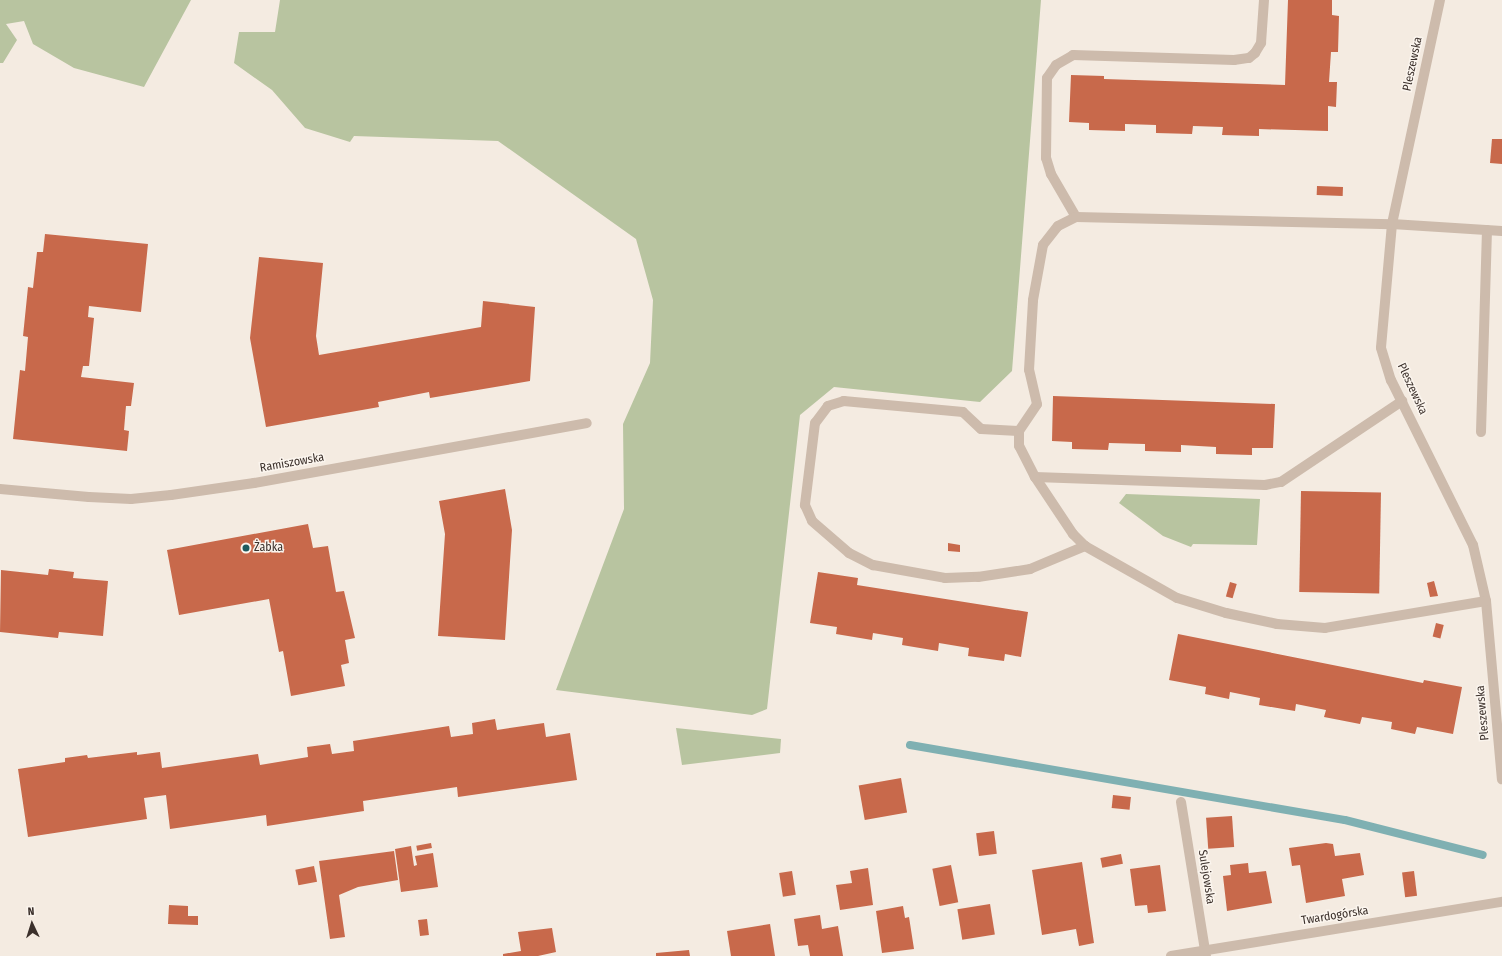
<!DOCTYPE html>
<meta charset="utf-8">
<style>
body{margin:0}
#map{position:relative;width:1502px;height:956px;overflow:hidden;background:#f4ebe1;font-family:"Fira Sans Condensed",sans-serif}
div>[style]{position:absolute}
[style*='--x']{left:calc(var(--x)*1px);top:calc(var(--y)*1px);width:calc(var(--w)*1px);rotate:calc(var(--a)*1deg)}
.green>*{inset:0;background:#b8c4a0}
.stream>*{height:8px;margin:-4px;padding:0 4px;transform-origin:4px;border-radius:4px;background:#7fb0b2}
.building>*{inset:0;background:#c8694b;transform-origin:0 0}
.minor>*{height:10px;margin:-5px;padding:0 5px;transform-origin:5px;border-radius:5px;background:#cdbbac}
.dots>*{width:11px;height:11px;translate:-50% -50%;box-sizing:border-box;border:2px solid #fbf5ee;border-radius:50%}
span{translate:-50% -50%;white-space:nowrap;text-align:center;line-height:1.15;-webkit-text-stroke:3px #fbf5ee;paint-order:stroke}
.street-label{font-size:12px;color:#3b302b}
.poi-label{font-size:12px;color:#3b302b}
.left{translate:0 -50%;text-align:left}
.north{position:absolute;left:12px;top:904px;width:40px;height:40px;-webkit-text-stroke:3px #fbf5ee;paint-order:stroke;rotate:356deg;font-size:11px;font-weight:700;line-height:16px;text-align:center;color:#3b302b}
.north::after{content:'';display:block;margin:auto;width:14px;height:18px;background:#3b302b;clip-path:polygon(50% 0,100% 100%,50% 72%,0 100%)}
</style>
<div id="map">
<div class="green">
<div style="clip-path:polygon(0 0,191px 0,144px 87px,74px 68px,33px 44px,24px 21px,6px 24px,17px 40px,3px 63px,0 63px)"></div>
<div style="clip-path:polygon(280px 0,1041px 0,1012px 371px,980px 402px,834px 387px,800px 415px,767px 709px,752px 715px,556px 690px,624px 509px,623px 424px,650px 363px,653px 300px,636px 239px,498px 141px,354px 136px,350px 142px,305px 128px,272px 90px,234px 63px,239px 32px,275px 32px)"></div>
<div style="clip-path:polygon(1126px 494px,1260px 499px,1257px 545px,1193px 544px,1191px 547px,1163px 536px,1119px 503px)"></div>
<div style="clip-path:polygon(676px 728px,781px 739px,780px 753px,682px 765px)"></div>
</div>
<div class="stream">
<div style="--x:910;--y:745;--w:441;--a:9.8"></div>
<div style="--x:1345;--y:820;--w:142;--a:14.2"></div>
</div>
<div class="building">
<div style="clip-path:polygon(1288px 0,1332px 0,1332px 15px,1339px 16px,1338px 52px,1331px 52px,1329px 82px,1337px 82px,1336px 107px,1328px 106px,1328px 131px,1259px 129px,1259px 136px,1222px 135px,1223px 127px,1193px 126px,1192px 134px,1156px 133px,1156px 125px,1125px 124px,1125px 131px,1089px 130px,1089px 123px,1069px 122px,1071px 75px,1104px 76px,1104px 79px,1285px 85px)"></div>
<div style="clip-path:polygon(1492px 139px,1502px 139px,1502px 164px,1490px 163px)"></div>
<div style="left:1317px;top:186px;width:26px;height:9px;rotate:2deg"></div>
<div style="clip-path:polygon(45px 234px,148px 244px,141px 312px,89px 306px,88px 317px,94px 318px,89px 366px,83px 366px,81px 377px,134px 383px,131px 406px,126px 406px,124px 430px,129px 431px,127px 451px,13px 439px,20px 370px,25px 371px,28px 337px,23px 336px,28px 287px,33px 288px,37px 252px,43px 252px)"></div>
<div style="clip-path:polygon(259px 257px,323px 263px,316px 336px,319px 355px,481px 327px,483px 301px,535px 307px,530px 381px,430px 398px,429px 392px,378px 402px,379px 407px,266px 427px,250px 338px)"></div>
<div style="clip-path:polygon(1053px 396px,1275px 404px,1273px 448px,1252px 448px,1252px 455px,1216px 454px,1216px 447px,1181px 445px,1181px 452px,1145px 451px,1145px 444px,1109px 443px,1108px 450px,1072px 449px,1072px 442px,1052px 441px)"></div>
<div style="clip-path:polygon(505px 489px,512px 530px,505px 640px,438px 636px,445px 534px,439px 501px)"></div>
<div style="left:1301px;top:491px;width:80px;height:101px;rotate:1deg"></div>
<div style="clip-path:polygon(308px 524px,313px 548px,328px 546px,336px 592px,344px 591px,355px 638px,345px 640px,349px 663px,341px 665px,345px 686px,291px 696px,283px 651px,279px 652px,269px 599px,179px 615px,167px 550px)"></div>
<div style="clip-path:polygon(948px 543px,960px 545px,960px 552px,948px 551px)"></div>
<div style="clip-path:polygon(49px 569px,74px 572px,73px 578px,108px 581px,103px 636px,59px 632px,58px 638px,0 632px,1px 570px,48px 575px)"></div>
<div style="clip-path:polygon(818px 572px,858px 578px,857px 585px,1028px 612px,1021px 657px,1005px 654px,1004px 661px,968px 656px,969px 648px,939px 643px,938px 651px,902px 645px,903px 638px,873px 633px,872px 640px,836px 634px,837px 627px,810px 623px)"></div>
<div style="clip-path:polygon(1434px 581px,1438px 596px,1430px 597px,1427px 583px)"></div>
<div style="left:1230px;top:582px;width:7px;height:15px;rotate:16deg"></div>
<div style="left:1436px;top:623px;width:8px;height:14px;rotate:14deg"></div>
<div style="clip-path:polygon(1178px 634px,1423px 683px,1424px 680px,1462px 687px,1453px 734px,1417px 727px,1415px 734px,1391px 729px,1392px 722px,1362px 717px,1360px 724px,1324px 717px,1326px 710px,1296px 704px,1295px 711px,1259px 705px,1260px 698px,1230px 692px,1229px 699px,1205px 694px,1206px 687px,1169px 680px)"></div>
<div style="clip-path:polygon(495px 719px,497px 730px,544px 723px,546px 737px,570px 733px,577px 780px,458px 797px,457px 787px,363px 801px,364px 811px,267px 826px,266px 815px,170px 829px,166px 795px,144px 798px,147px 819px,28px 837px,18px 769px,65px 762px,65px 758px,87px 755px,88px 758px,137px 752px,137px 755px,160px 752px,162px 768px,258px 754px,260px 765px,308px 757px,307px 747px,330px 744px,332px 754px,354px 751px,353px 741px,449px 726px,451px 737px,473px 734px,472px 723px)"></div>
<div style="left:901px;top:778px;width:35px;height:43px;rotate:80deg"></div>
<div style="left:1113px;top:795px;width:18px;height:13px;rotate:6deg"></div>
<div style="left:1232px;top:816px;width:31px;height:26px;rotate:86deg"></div>
<div style="left:994px;top:831px;width:23px;height:18px;rotate:83deg"></div>
<div style="left:431px;top:843px;width:5px;height:15px;rotate:79deg"></div>
<div style="clip-path:polygon(1326px 843px,1333px 844px,1335px 856px,1360px 853px,1364px 875px,1342px 879px,1345px 896px,1306px 903px,1300px 865px,1292px 866px,1289px 848px)"></div>
<div style="clip-path:polygon(411px 846px,414px 866px,417px 865px,415px 856px,433px 853px,438px 887px,401px 892px,395px 849px)"></div>
<div style="clip-path:polygon(394px 851px,398px 880px,358px 887px,339px 895px,345px 937px,330px 939px,319px 861px)"></div>
<div style="left:1121px;top:854px;width:10px;height:21px;rotate:79deg"></div>
<div style="clip-path:polygon(1082px 862px,1094px 943px,1079px 946px,1076px 929px,1042px 935px,1032px 870px)"></div>
<div style="clip-path:polygon(1248px 863px,1249px 873px,1266px 871px,1272px 903px,1227px 911px,1223px 876px,1231px 875px,1230px 865px)"></div>
<div style="left:951px;top:865px;width:38px;height:19px;rotate:79deg"></div>
<div style="clip-path:polygon(1160px 865px,1166px 911px,1148px 913px,1147px 905px,1135px 906px,1130px 869px)"></div>
<div style="left:314px;top:866px;width:16px;height:19px;rotate:79deg"></div>
<div style="clip-path:polygon(868px 868px,873px 905px,840px 910px,836px 885px,852px 883px,850px 871px)"></div>
<div style="left:792px;top:871px;width:24px;height:13px;rotate:81deg"></div>
<div style="left:1414px;top:871px;width:25px;height:12px;rotate:83deg"></div>
<div style="left:990px;top:904px;width:31px;height:33px;rotate:81deg"></div>
<div style="clip-path:polygon(169px 905px,188px 906px,188px 916px,198px 916px,198px 925px,168px 924px)"></div>
<div style="clip-path:polygon(903px 906px,905px 918px,909px 917px,914px 949px,882px 953px,876px 911px)"></div>
<div style="clip-path:polygon(820px 915px,822px 929px,838px 926px,843px 956px,810px 956px,808px 945px,798px 946px,794px 919px)"></div>
<div style="left:427px;top:919px;width:16px;height:9px;rotate:83deg"></div>
<div style="clip-path:polygon(770px 924px,775px 956px,731px 956px,727px 931px)"></div>
<div style="clip-path:polygon(552px 928px,556px 952px,538px 956px,503px 956px,503px 954px,521px 951px,518px 932px)"></div>
<div style="clip-path:polygon(689px 950px,690px 956px,656px 956px,656px 953px)"></div>
</div>
<div class="minor">
<div style="--x:1440;--y:0;--w:229;--a:102.1"></div>
<div style="--x:1392;--y:224;--w:124;--a:95.1"></div>
<div style="--x:1381;--y:348;--w:34;--a:73"></div>
<div style="--x:1391;--y:380;--w:184;--a:63.6"></div>
<div style="--x:1473;--y:545;--w:57;--a:76.9"></div>
<div style="--x:1486;--y:601;--w:179;--a:84.9"></div>
<div style="--x:1076;--y:217;--w:50;--a:-120.2"></div>
<div style="--x:1051;--y:174;--w:17;--a:-107"></div>
<div style="--x:1046;--y:158;--w:80;--a:-89.3"></div>
<div style="--x:1047;--y:78;--w:16;--a:-55"></div>
<div style="--x:1056;--y:65;--w:20;--a:-30"></div>
<div style="--x:1073;--y:55;--w:161;--a:1.8"></div>
<div style="--x:1234;--y:60;--w:15;--a:-8"></div>
<div style="--x:1249;--y:58;--w:8;--a:-40"></div>
<div style="--x:1255;--y:53;--w:12;--a:-59"></div>
<div style="--x:1261;--y:43;--w:43;--a:-86"></div>
<div style="--x:1019;--y:431;--w:38;--a:-177"></div>
<div style="--x:981;--y:429;--w:25;--a:-137"></div>
<div style="--x:963;--y:412;--w:120;--a:-174.7"></div>
<div style="--x:844;--y:401;--w:17;--a:163"></div>
<div style="--x:828;--y:406;--w:21;--a:127"></div>
<div style="--x:815;--y:423;--w:83;--a:97"></div>
<div style="--x:805;--y:505;--w:17;--a:66"></div>
<div style="--x:812;--y:521;--w:49;--a:40.9"></div>
<div style="--x:849;--y:553;--w:27;--a:27"></div>
<div style="--x:873;--y:565;--w:73;--a:10.2"></div>
<div style="--x:945;--y:578;--w:33;--a:-2"></div>
<div style="--x:978;--y:577;--w:53;--a:-8.7"></div>
<div style="--x:1030;--y:569;--w:60;--a:-22.7"></div>
<div style="--x:1481;--y:432;--w:202;--a:-88.3"></div>
<div style="--x:1035;--y:477;--w:230;--a:2"></div>
<div style="--x:1265;--y:485;--w:16;--a:-11"></div>
<div style="--x:1281;--y:482;--w:146;--a:-33.8"></div>
<div style="--x:0;--y:489;--w:89;--a:5.1"></div>
<div style="--x:89;--y:497;--w:42;--a:2.7"></div>
<div style="--x:131;--y:499;--w:40;--a:-5.7"></div>
<div style="--x:171;--y:495;--w:84;--a:-8.2"></div>
<div style="--x:254;--y:483;--w:338;--a:-10.2"></div>
<div style="--x:1486;--y:601;--w:163;--a:170.5"></div>
<div style="--x:1325;--y:628;--w:48;--a:-175.2"></div>
<div style="--x:1277;--y:624;--w:52;--a:-167.8"></div>
<div style="--x:1226;--y:613;--w:51;--a:-163"></div>
<div style="--x:1177;--y:598;--w:106;--a:-150.5"></div>
<div style="--x:1085;--y:546;--w:17;--a:-135"></div>
<div style="--x:1073;--y:534;--w:69;--a:-123.7"></div>
<div style="--x:1035;--y:477;--w:35;--a:-117"></div>
<div style="--x:1019;--y:446;--w:15;--a:-90"></div>
<div style="--x:1019;--y:431;--w:32;--a:-56"></div>
<div style="--x:1037;--y:404;--w:35;--a:-103"></div>
<div style="--x:1029;--y:370;--w:70;--a:-86.7"></div>
<div style="--x:1033;--y:300;--w:56;--a:-79.7"></div>
<div style="--x:1043;--y:245;--w:24;--a:-52"></div>
<div style="--x:1058;--y:226;--w:20;--a:-27"></div>
<div style="--x:1076;--y:217;--w:316;--a:1.3"></div>
<div style="--x:1392;--y:224;--w:110;--a:3.6"></div>
<div style="--x:1181;--y:802;--w:156;--a:80.8"></div>
<div style="--x:1171;--y:956;--w:335;--a:-9.3"></div>
</div>
<div class="dots">
<div style="left:246px;top:548px;background:#1f5a5e"></div>
</div>
<div class="street-label">
<span style="left:1413px;top:64px;rotate:-78deg">Pleszewska</span>
<span style="left:1412px;top:389px;rotate:65deg">Pleszewska</span>
<span style="left:292px;top:463px;rotate:-10deg">Ramiszowska</span>
<span style="left:1483px;top:713px;rotate:-95deg">Pleszewska</span>
<span style="left:1206px;top:877px;rotate:81deg">Sulejowska</span>
<span style="left:1335px;top:916px;rotate:-9deg">Twardogórska</span>
</div>
<div class="poi-label">
<span class="left" style="left:254px;top:548px">Żabka</span>
</div>
<div class="north">N</div>
</div>
